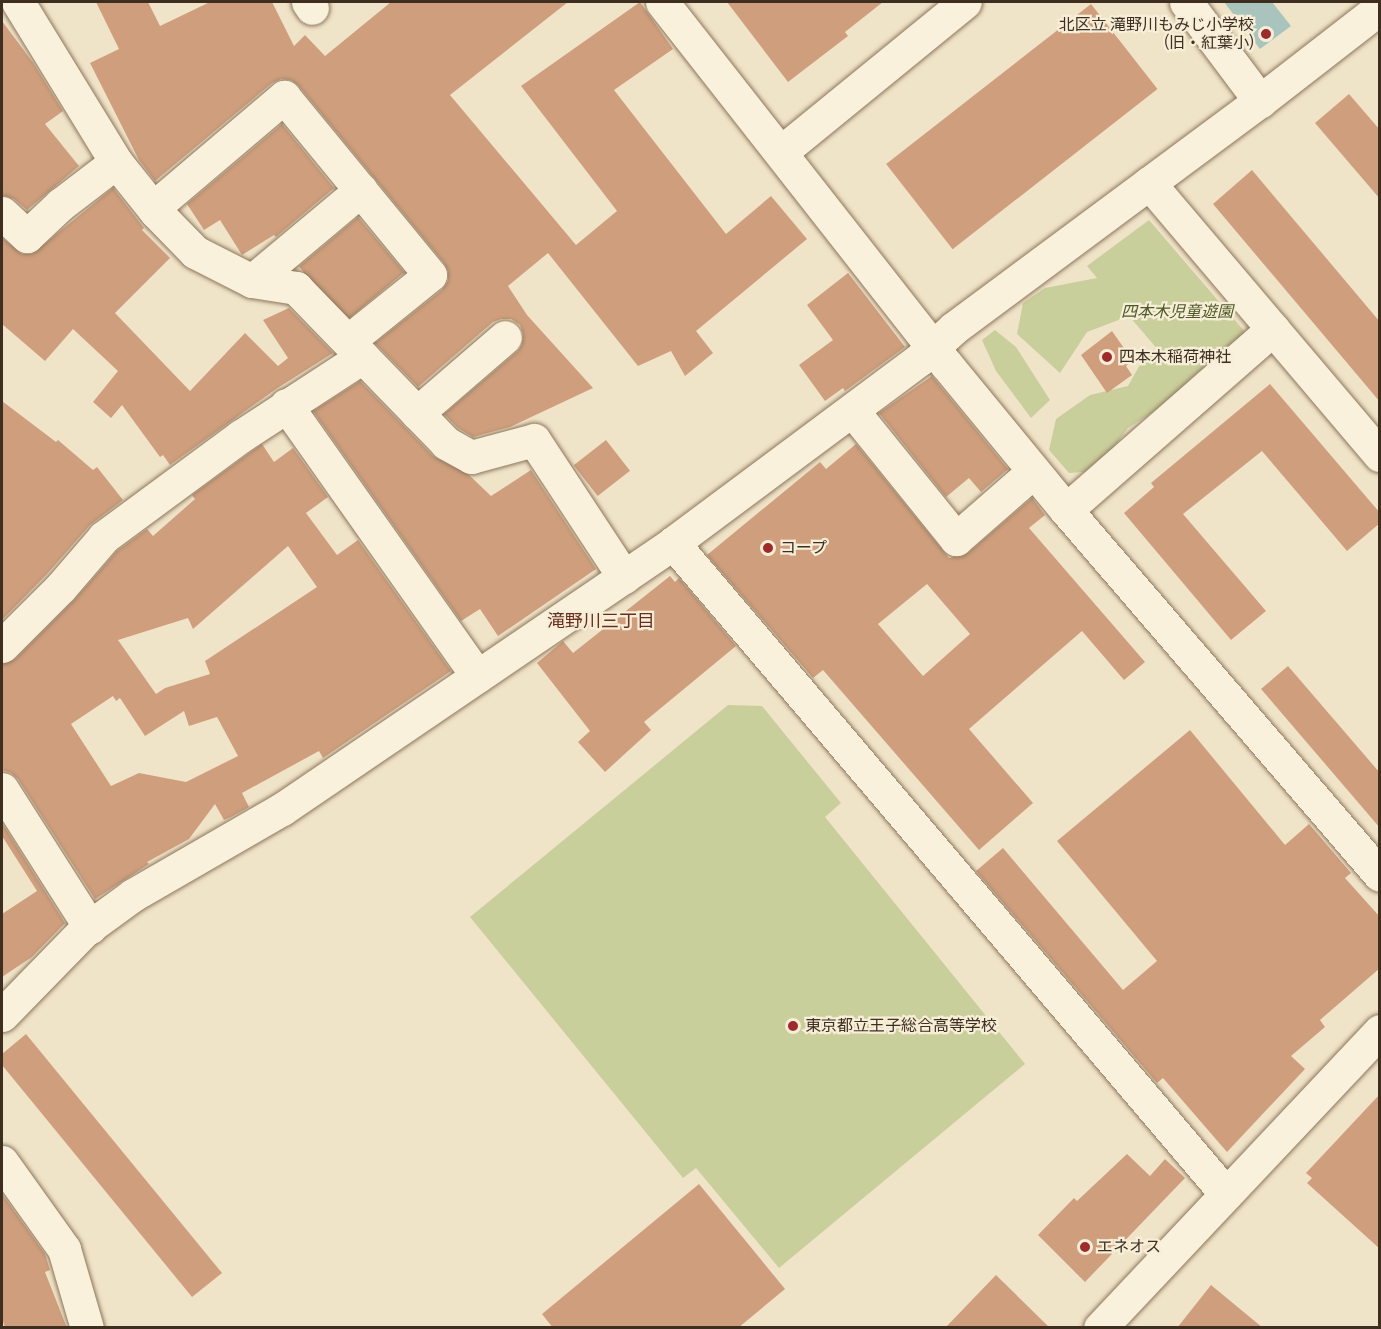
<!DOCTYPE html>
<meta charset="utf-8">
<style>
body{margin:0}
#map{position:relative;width:1381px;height:1329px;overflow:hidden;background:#f0e4c8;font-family:Bitter,"Noto Sans JP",serif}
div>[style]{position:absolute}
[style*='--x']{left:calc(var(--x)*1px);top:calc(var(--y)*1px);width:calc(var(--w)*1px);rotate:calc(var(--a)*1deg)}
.green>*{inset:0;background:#c9cf9b}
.water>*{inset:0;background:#a9c4bc}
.building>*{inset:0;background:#cf9f7d;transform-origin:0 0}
.roads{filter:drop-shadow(0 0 2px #8d765c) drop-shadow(0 0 2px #8d765c)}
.street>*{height:33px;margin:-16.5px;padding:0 16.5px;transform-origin:16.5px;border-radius:16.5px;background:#faf1dc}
.secondary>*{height:33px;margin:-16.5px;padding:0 16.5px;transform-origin:16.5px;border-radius:16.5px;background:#faf1dc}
.dots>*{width:16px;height:16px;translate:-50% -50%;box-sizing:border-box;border:3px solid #f7eed8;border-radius:50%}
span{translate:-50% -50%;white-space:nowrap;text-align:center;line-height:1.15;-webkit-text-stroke:4.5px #f7eed8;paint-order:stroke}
.poi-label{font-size:16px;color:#3d2e20}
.right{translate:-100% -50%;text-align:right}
.left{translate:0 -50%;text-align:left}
.park-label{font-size:16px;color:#4d5a26;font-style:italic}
.neighbourhood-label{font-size:18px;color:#6b2e1e}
.frame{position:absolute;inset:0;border:3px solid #3d2e20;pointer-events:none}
</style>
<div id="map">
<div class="green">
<div style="clip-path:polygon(1149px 220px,1245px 332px,1188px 381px,1191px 388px,1128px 428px,1096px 471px,1069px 473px,1049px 450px,1056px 419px,1090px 395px,1128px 386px,1146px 354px,1159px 351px,1129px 316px,1087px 332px,1060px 373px,1017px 334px,1023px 303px,1045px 288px,1097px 278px,1087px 266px)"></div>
<div style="clip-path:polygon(995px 330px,1016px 347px,1050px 400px,1031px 418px,996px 371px,982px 340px)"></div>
<div style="clip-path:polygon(728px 705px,762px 706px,841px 803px,825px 817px,1025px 1064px,779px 1268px,696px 1168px,683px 1178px,470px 917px)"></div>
</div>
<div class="water">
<div style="clip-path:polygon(1224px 2px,1272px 2px,1291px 26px,1260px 49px)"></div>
</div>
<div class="building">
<div style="clip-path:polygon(96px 2px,148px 2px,160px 26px,210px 2px,272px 2px,294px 46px,305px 35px,325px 56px,391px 2px,568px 2px,450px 95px,576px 245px,617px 211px,521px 86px,640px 2px,673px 49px,614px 90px,726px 234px,771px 196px,807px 239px,696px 331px,713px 353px,685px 376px,671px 351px,638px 366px,548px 253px,508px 286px,527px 315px,593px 388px,510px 427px,473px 437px,458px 428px,444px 414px,518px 351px,522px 344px,523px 334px,520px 325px,511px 319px,501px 319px,493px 322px,418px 387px,375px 343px,442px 290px,448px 281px,448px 271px,444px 263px,298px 85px,291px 80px,281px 79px,272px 83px,155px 181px,139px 160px,90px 63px,119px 49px)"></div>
<div style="clip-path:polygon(727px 2px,883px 2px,845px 32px,848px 36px,788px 82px)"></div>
<div style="left:1091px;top:4px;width:108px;height:260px;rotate:52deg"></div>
<div style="clip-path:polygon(2px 21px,34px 64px,63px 111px,45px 124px,79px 166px,27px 210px,14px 199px,2px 195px)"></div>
<div style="clip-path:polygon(1349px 94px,1380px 130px,1380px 199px,1315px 123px)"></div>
<div style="clip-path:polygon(282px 124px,334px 188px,276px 237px,274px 235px,242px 255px,220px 220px,204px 230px,187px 204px)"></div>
<div style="clip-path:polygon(1252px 170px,1380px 322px,1380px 402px,1213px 204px)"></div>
<div style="clip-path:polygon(113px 188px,144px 228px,142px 230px,170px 258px,115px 313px,190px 391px,245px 333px,278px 366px,288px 358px,263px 320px,289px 308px,333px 353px,276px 389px,170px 465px,163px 455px,160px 457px,122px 405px,111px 418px,93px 402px,118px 371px,73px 329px,45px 361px,2px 324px,2px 238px,22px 254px,32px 254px)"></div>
<div style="left:358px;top:217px;width:72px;height:77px;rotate:50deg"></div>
<div style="clip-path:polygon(848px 273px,905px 347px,845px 391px,843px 388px,825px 401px,799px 365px,833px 340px,807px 305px)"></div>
<div style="clip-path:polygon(1112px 331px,1133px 361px,1126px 366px,1132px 375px,1107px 393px,1081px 355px)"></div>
<div style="clip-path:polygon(932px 376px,1008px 469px,981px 492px,969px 478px,946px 497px,879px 413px)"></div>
<div style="clip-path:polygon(360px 381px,433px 456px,468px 474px,491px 496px,531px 470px,596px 569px,498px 636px,480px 609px,461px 621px,313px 411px)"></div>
<div style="clip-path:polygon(1270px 384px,1380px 513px,1380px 523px,1347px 551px,1262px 451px,1183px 514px,1266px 611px,1231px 640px,1124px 513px,1154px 487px,1151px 483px)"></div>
<div style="clip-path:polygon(2px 401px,56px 442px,58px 440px,93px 470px,97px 467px,123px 500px,90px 525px,47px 574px,2px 620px)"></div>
<div style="left:606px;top:440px;width:39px;height:41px;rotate:52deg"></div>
<div style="clip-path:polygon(evenodd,262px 444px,274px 462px,293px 448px,328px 497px,306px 513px,337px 555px,358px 540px,451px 671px,323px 758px,319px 751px,242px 793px,249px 807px,231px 817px,224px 820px,215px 804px,189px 839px,147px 862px,149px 864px,95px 899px,18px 779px,11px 773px,2px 770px,2px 664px,15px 659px,75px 599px,117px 551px,147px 529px,153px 536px,195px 499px,192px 495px,262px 444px,288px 546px,317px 587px,205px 661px,210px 674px,165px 688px,156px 694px,118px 640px,188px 618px,193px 629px,288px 546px,262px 444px,113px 696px,116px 701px,120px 698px,145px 736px,184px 711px,189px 726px,217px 717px,238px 756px,186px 782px,139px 773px,111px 786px,71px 724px,113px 696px)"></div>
<div style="clip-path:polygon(evenodd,856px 444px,949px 558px,968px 553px,1032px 498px,1045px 515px,1029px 528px,1145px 662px,1124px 680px,1082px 631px,969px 729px,1033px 803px,979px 850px,823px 670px,813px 678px,707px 555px,820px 462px,826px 469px,856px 444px,927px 584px,970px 634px,923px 676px,878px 624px,927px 584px)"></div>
<div style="clip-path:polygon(670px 576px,675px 582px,679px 578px,736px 646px,644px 722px,651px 730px,605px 772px,578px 742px,590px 731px,537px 663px,563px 641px,573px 653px)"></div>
<div style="clip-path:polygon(1288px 666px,1380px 773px,1380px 828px,1261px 689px)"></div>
<div style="clip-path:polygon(1190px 730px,1285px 845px,1309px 824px,1351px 873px,1345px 878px,1380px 917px,1380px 968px,1320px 1020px,1325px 1027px,1291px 1056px,1305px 1069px,1227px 1152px,1163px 1078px,1157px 1083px,976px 871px,1003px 848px,1123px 990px,1157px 961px,1057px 841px)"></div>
<div style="clip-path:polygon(2px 823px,65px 923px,32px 957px,2px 977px,2px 914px,37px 891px,2px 836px)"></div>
<div style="clip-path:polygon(26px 1034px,222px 1273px,192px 1297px,2px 1065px,2px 1054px)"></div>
<div style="clip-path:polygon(1380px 1094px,1380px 1249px,1307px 1183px,1312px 1178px,1306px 1173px)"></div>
<div style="clip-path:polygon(1127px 1154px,1150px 1176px,1165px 1159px,1185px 1178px,1085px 1282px,1038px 1235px,1074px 1198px,1077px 1201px)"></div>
<div style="clip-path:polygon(699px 1184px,785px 1289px,738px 1328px,553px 1328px,542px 1314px)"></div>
<div style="clip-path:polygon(2px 1194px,45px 1254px,50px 1270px,45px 1272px,67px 1328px,5px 1328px,2px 1318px)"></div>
<div style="clip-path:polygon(996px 1275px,1050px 1328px,945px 1328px)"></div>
<div style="clip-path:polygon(1211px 1285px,1263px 1328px,1177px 1328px)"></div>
</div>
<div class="roads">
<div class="street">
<div style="--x:18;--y:2;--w:188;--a:58.5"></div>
<div style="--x:116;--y:162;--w:64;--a:51.3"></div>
<div style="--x:156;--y:212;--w:56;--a:45.7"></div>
<div style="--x:195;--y:252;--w:64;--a:27"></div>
<div style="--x:252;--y:281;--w:45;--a:9"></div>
<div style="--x:296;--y:288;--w:216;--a:45.9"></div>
<div style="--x:446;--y:443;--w:29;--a:29"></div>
<div style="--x:471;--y:457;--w:65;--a:-15.1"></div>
<div style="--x:534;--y:440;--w:164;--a:56.7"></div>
<div style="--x:308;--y:2;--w:7;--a:56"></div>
<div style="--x:1186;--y:2;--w:124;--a:53.2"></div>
<div style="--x:781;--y:152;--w:237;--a:-39.2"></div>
<div style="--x:1149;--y:183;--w:357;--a:49.7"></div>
<div style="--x:153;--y:208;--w:172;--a:-40.3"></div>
<div style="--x:284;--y:97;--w:230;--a:50.6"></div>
<div style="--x:430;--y:275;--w:105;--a:141.2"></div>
<div style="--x:2;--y:213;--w:34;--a:43"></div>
<div style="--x:27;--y:236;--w:47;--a:-43.3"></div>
<div style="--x:61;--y:204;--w:69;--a:-37.4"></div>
<div style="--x:252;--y:281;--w:142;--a:-39.9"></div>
<div style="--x:286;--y:405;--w:332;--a:54.8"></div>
<div style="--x:852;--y:410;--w:166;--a:51.1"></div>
<div style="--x:956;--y:539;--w:103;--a:-41.1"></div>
<div style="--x:417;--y:413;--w:116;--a:-40.8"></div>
<div style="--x:1066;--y:510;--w:275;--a:-41.2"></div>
<div style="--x:2;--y:646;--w:83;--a:-45"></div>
<div style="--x:61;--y:587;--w:66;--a:-49.3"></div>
<div style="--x:104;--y:537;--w:170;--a:-36.4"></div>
<div style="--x:241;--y:436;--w:145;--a:-33.1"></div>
<div style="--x:2;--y:789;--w:164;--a:57.5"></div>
<div style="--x:2;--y:1015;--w:119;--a:-45.7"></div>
<div style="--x:85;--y:930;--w:59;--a:-36.1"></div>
<div style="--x:133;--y:895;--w:172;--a:-30"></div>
<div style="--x:282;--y:809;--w:473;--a:-34.2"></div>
<div style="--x:673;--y:543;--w:854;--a:49.65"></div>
</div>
<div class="secondary">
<div style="--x:662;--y:2;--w:460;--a:51.9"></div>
<div style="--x:946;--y:364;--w:189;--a:50.6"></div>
<div style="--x:1066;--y:510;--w:481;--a:49.3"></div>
<div style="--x:673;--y:543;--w:308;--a:-36.7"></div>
<div style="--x:920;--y:359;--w:46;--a:-42.4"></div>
<div style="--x:954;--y:328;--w:381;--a:-36.6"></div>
<div style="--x:1260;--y:101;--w:152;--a:-37.8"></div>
<div style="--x:2;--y:1162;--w:107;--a:54.5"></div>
<div style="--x:64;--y:1249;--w:82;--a:73.8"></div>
<div style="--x:1100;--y:1328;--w:408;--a:-46.7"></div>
</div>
</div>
<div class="dots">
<div style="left:1266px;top:34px;background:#9e2a2b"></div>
<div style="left:1107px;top:357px;background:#9e2a2b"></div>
<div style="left:768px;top:548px;background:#9e2a2b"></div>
<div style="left:793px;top:1026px;background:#9e2a2b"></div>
<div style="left:1085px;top:1247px;background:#9e2a2b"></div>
</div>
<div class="poi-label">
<span class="right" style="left:1254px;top:34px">北区立 滝野川もみじ小学校<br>(旧・紅葉小)</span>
<span class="left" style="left:1119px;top:357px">四本木稲荷神社</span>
<span class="left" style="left:780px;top:548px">コープ</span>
<span class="left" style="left:805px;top:1026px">東京都立王子総合高等学校</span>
<span class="left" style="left:1097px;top:1247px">エネオス</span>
</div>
<div class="park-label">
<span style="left:1177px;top:312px">四本木児童遊園</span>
</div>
<div class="neighbourhood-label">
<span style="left:601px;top:621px">滝野川三丁目</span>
</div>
<div class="frame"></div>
</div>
